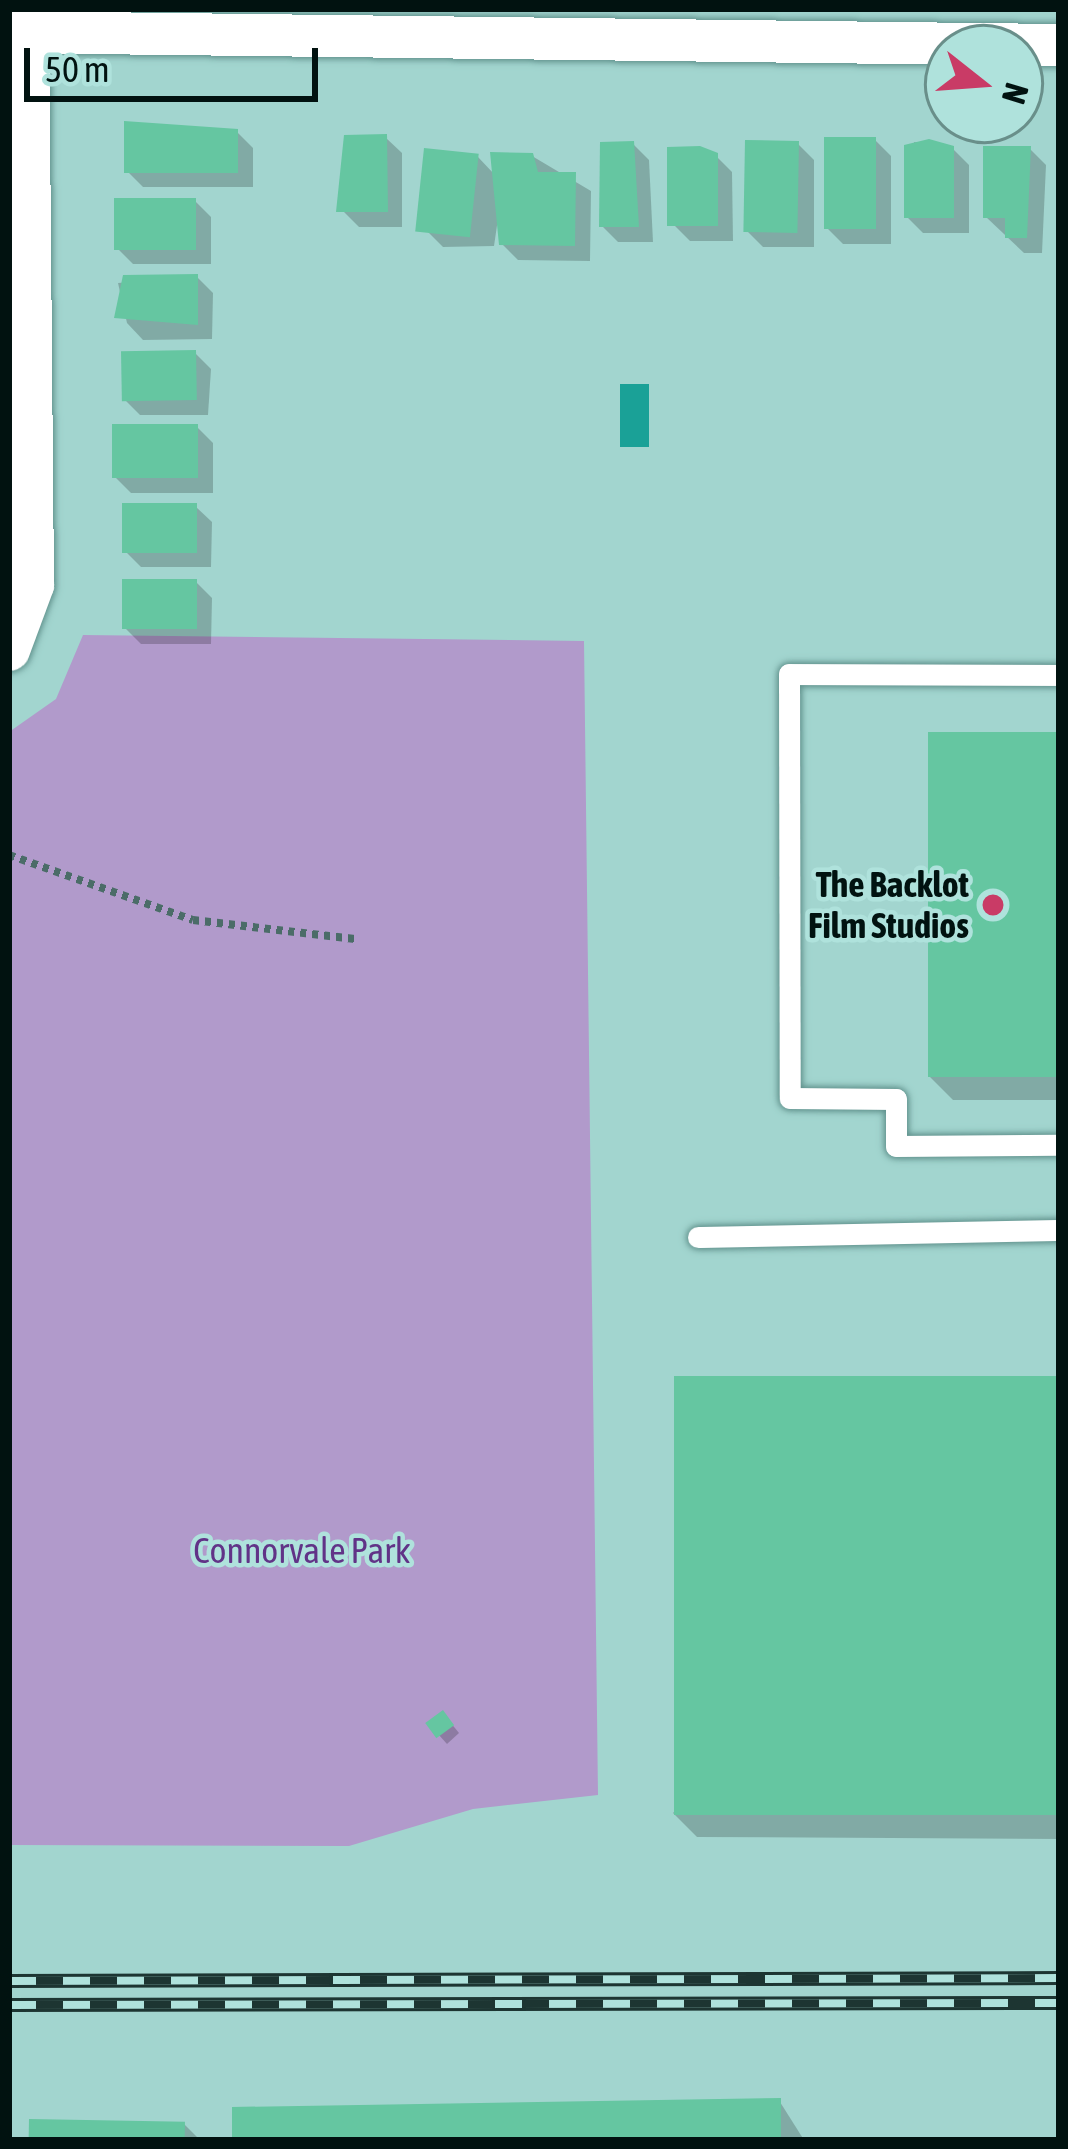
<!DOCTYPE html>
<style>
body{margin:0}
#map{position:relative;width:1068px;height:2149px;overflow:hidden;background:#a2d5cf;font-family:"Asap Condensed",sans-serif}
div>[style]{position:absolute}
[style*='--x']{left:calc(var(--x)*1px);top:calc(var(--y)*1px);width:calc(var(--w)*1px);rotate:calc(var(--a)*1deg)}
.green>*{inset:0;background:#b19acb}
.water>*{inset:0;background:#1aa197;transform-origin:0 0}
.shadow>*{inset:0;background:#0003}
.building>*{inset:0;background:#65c6a1;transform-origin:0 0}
.path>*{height:8px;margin-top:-4px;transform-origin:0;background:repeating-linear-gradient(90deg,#4b6c68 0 6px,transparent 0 12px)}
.roads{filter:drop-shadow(0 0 3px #61928d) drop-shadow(0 0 3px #61928d)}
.service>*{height:21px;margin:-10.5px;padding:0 10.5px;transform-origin:10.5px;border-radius:10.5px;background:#fff}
.minor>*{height:42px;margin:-21px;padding:0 21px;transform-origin:21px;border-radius:21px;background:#fff}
.rail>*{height:14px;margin-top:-7px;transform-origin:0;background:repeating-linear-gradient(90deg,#afe2dc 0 27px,#1d3532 0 54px);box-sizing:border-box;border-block:3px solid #1d3532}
.dots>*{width:33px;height:33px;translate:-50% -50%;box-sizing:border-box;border:6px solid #afe2dc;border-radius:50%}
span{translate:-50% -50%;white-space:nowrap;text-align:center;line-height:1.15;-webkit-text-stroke:9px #afe2dc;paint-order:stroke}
.poi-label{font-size:36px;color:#011210;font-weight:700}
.right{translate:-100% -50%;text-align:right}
.park-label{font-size:36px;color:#613387}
.frame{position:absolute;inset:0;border:12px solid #011210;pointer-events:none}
.north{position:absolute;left:924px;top:24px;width:120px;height:120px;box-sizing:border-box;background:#afe2dc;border:3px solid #698f8a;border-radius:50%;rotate:107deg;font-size:33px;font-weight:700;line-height:48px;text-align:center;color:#011210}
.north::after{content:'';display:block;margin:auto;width:42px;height:54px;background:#c93b66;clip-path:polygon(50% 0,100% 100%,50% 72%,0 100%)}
.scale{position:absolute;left:24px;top:48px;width:294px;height:54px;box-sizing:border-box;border:6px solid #011210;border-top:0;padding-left:15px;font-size:36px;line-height:42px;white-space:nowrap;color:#011210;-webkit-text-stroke:9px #afe2dc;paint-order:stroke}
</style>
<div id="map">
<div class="green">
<div style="clip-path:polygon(83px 635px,584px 641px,598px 1795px,473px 1809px,349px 1846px,9px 1845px,9px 732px,56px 699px)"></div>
</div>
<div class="water">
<div style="left:620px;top:384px;width:29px;height:63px"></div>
</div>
<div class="shadow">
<div style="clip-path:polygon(237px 132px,253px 148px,253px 187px,143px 187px,127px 171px)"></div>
<div style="clip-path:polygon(385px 137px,402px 153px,402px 227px,359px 227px,343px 211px)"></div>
<div style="clip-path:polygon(875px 140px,891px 156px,891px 244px,843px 244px,827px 228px)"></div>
<div style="clip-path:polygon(914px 142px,953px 149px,969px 165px,969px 233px,923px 233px,907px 217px)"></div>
<div style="clip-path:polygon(633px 144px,649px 160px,653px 242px,618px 242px,602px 226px)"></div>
<div style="clip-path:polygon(798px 144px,814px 160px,814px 247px,763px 247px,747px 231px)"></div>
<div style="clip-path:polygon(1030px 149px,1046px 165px,1042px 253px,1024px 253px,986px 217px)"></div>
<div style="clip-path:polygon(532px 156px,591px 191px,590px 261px,518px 260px,502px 244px,499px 212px,494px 246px,443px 247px,427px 231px,478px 157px,495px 175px)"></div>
<div style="clip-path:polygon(716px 156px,732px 172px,733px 241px,690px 241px,674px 225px)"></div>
<div style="clip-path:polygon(195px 201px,211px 217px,211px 264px,133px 264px,117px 248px)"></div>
<div style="clip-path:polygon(197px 277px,213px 293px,212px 339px,143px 340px,127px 323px,118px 283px)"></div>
<div style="clip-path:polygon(195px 353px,211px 369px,208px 415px,140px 415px,124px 399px)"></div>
<div style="clip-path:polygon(197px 427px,213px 443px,213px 493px,131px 493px,115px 477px)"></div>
<div style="clip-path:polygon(195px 506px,212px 522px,211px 567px,141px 567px,125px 551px)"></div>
<div style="clip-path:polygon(196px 582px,212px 598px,211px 644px,141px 644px,125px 628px)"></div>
<div style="clip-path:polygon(1059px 735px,1059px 1100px,953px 1100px,929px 1076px)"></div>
<div style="clip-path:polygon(1059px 1381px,1059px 1839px,697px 1837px,673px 1813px)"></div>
<div style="clip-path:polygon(450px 1722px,459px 1733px,447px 1744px,430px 1725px)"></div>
<div style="clip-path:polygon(780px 2102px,804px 2140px,235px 2140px)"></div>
<div style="clip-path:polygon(184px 2124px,200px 2140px,31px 2140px)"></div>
</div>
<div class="building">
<div style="clip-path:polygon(124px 121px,238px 129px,238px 173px,124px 173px)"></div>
<div style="clip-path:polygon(387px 134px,388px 212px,336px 212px,344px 135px)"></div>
<div style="left:824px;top:137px;width:52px;height:92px"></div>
<div style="clip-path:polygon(929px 139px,954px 146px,954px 218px,904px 218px,904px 145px)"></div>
<div style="left:745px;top:140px;width:54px;height:92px;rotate:1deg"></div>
<div style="clip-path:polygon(634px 141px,639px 227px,599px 227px,600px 142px)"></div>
<div style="clip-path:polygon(700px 146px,718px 153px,718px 226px,667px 226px,667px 147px)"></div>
<div style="clip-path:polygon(983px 146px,1031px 146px,1027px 238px,1005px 238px,1005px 218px,983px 218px)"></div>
<div style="left:424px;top:148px;width:55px;height:84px;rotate:6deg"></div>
<div style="clip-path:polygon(490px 152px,533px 153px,538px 172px,576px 172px,575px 246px,499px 245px)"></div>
<div style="left:114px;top:198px;width:82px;height:52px"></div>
<div style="clip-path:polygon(198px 274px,198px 325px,114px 318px,123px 275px)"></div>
<div style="left:196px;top:350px;width:50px;height:75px;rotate:89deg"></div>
<div style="left:112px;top:424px;width:86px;height:54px"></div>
<div style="left:122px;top:503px;width:75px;height:50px"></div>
<div style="left:122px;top:579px;width:75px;height:50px"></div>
<div style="left:928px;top:732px;width:131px;height:345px"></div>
<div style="left:674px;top:1376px;width:385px;height:439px"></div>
<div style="left:443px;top:1710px;width:19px;height:22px;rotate:54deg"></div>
<div style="clip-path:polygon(781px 2098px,781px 2140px,232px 2140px,232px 2107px)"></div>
<div style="left:29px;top:2119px;width:156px;height:21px;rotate:1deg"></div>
</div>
<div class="path">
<div style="--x:9;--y:855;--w:195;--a:19.5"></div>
<div style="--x:193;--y:920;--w:163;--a:6.7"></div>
</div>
<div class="roads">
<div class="service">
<div style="--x:1059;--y:675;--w:270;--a:-179.8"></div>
<div style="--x:789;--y:674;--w:424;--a:89.9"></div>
<div style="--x:790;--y:1098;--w:106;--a:0.5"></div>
<div style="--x:896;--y:1099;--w:47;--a:90"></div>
<div style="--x:896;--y:1146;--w:163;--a:-0.4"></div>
<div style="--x:698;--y:1237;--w:361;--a:-1.1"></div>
</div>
<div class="minor">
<div style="--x:9;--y:32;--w:1050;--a:0.71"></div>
<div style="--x:9;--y:650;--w:69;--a:-69.7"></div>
<div style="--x:33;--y:585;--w:576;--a:-90.5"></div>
</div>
</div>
<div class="rail">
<div style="--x:9;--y:1981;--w:1050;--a:-0.16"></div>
<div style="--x:9;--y:2005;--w:1050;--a:-0.11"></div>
</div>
<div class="dots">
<div style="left:993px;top:905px;background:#c93b66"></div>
</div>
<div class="poi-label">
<span class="right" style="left:969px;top:905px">The Backlot<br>Film Studios</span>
</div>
<div class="park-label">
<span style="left:302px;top:1551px">Connorvale Park</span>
</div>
<div class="frame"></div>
<div class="north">N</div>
<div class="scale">50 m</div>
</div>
